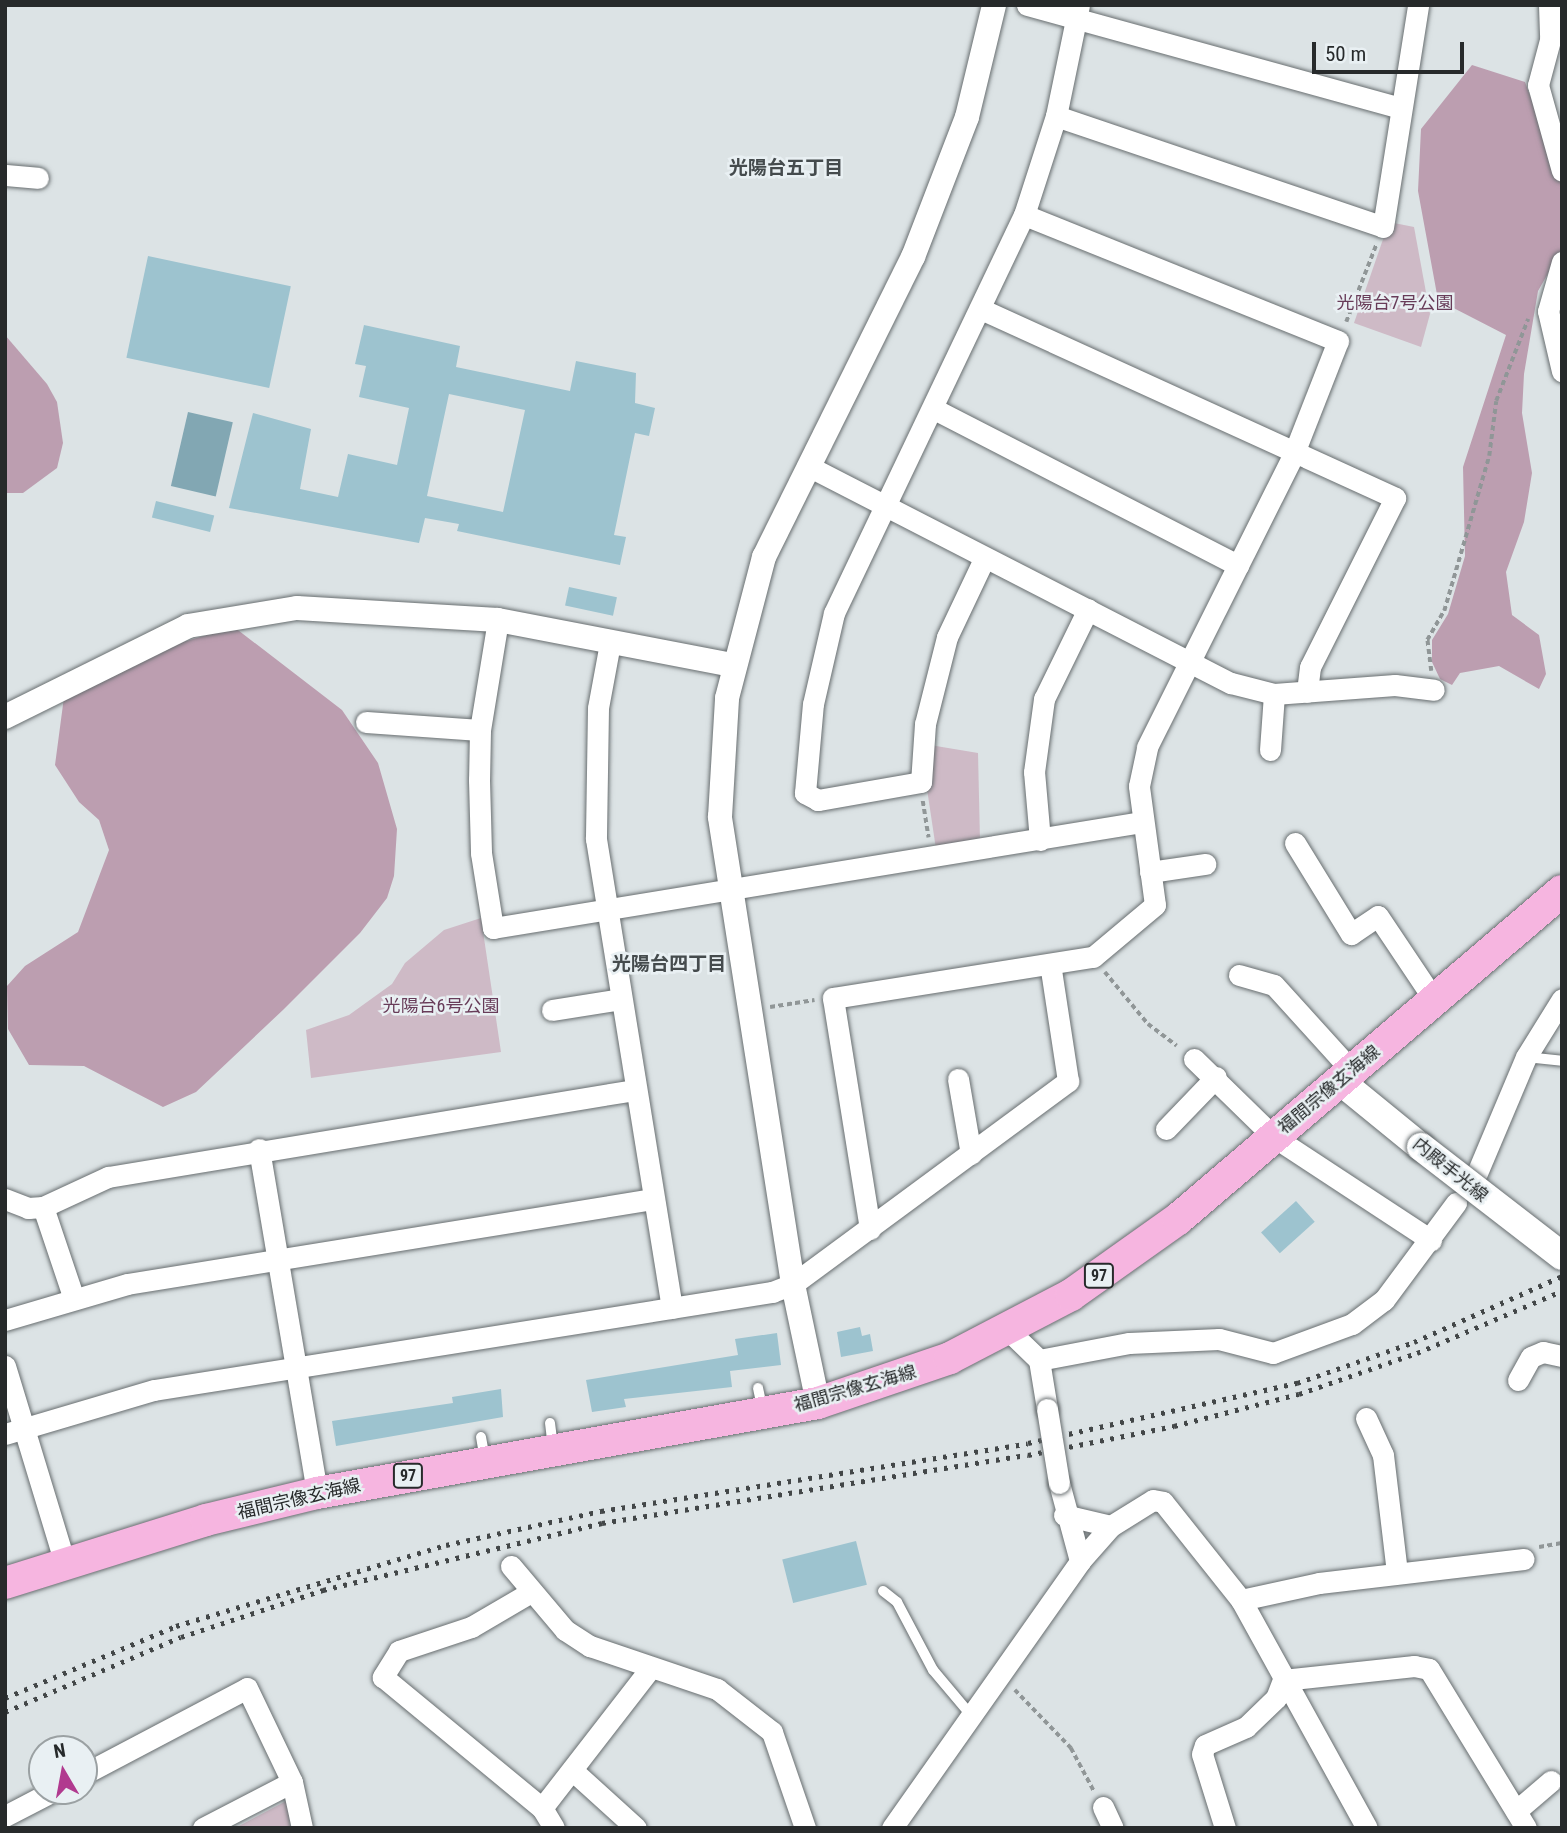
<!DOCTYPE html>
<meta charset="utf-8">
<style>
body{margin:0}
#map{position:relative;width:1567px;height:1833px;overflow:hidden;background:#dce3e5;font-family:"Roboto Condensed","Noto Sans JP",sans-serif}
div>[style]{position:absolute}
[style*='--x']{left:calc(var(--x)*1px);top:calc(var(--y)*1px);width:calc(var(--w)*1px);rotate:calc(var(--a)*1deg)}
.green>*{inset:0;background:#cebac6}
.forest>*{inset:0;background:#bc9eb0}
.water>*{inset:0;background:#82a7b3;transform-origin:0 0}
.building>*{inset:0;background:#9dc3cf;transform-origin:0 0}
.path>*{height:3.5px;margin-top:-1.75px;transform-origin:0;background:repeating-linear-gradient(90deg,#909697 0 5px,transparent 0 8.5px)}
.roads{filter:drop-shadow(0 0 2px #686e70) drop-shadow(0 0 2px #686e70)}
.service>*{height:10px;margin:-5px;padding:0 5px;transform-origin:5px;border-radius:5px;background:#fff}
.minor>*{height:21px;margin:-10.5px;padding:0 10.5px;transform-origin:10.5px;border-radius:10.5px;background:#fff}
.tertiary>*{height:24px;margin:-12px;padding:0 12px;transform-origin:12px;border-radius:12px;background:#fff}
.secondary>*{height:28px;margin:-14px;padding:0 14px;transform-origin:14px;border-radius:14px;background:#fff}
.primary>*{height:32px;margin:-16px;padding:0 16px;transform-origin:16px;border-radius:16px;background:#f6b5e0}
.rail>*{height:5px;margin-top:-2.5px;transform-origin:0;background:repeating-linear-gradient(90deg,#434748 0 3.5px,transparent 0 10.5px)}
.bridges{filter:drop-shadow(0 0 2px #686e70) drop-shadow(0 0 2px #686e70)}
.minor-bridge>*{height:21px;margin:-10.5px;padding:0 10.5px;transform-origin:10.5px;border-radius:10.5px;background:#fff}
.secondary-bridge>*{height:28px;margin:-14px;padding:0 14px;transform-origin:14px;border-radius:14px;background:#fff}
span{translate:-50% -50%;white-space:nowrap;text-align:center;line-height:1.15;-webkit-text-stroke:5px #e9f0f3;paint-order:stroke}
.shield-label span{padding:2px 5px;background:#e9f0f3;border:2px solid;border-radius:5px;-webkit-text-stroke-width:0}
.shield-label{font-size:16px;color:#272a2b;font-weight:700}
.park-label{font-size:18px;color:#683c59}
.street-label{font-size:18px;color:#272a2b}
.neighbourhood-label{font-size:19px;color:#454b4d;font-weight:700}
.frame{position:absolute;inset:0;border:7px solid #272a2b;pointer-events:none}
.north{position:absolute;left:28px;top:1735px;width:70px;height:70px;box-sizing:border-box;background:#e9f0f3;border:2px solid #9ba1a3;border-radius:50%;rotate:350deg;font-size:19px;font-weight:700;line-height:28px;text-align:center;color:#272a2b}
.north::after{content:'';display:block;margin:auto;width:24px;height:32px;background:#b13a8f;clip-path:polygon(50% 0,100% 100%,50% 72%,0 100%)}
.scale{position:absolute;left:1312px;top:42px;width:152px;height:32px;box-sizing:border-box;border:4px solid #272a2b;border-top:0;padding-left:9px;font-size:21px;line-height:24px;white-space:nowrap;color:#272a2b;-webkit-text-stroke:5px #e9f0f3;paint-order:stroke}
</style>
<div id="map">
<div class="green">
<div style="clip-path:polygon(1389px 222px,1414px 227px,1430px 314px,1421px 347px,1354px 323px)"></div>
<div style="clip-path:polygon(930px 745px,978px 753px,980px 841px,936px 849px,927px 789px)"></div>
<div style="clip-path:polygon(481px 918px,501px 1052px,311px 1078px,306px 1030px,349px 1015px,392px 984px,405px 963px,444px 930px)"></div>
<div style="clip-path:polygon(288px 1800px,290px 1828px,235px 1828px)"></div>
</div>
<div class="forest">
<div style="clip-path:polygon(1472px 65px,1525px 82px,1562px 182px,1562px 249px,1538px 291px,1524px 374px,1522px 413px,1532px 473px,1524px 522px,1506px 572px,1512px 615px,1539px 635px,1546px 674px,1539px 689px,1499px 666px,1460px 673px,1452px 685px,1440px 679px,1432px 662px,1432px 640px,1448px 614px,1465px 556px,1463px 467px,1506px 335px,1438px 300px,1418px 191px,1421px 129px)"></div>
<div style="clip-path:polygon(5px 335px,47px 384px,57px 402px,63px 443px,57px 468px,23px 493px,5px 493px)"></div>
<div style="clip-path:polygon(234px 627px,342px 710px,378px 763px,397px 829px,394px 876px,387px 898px,360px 933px,284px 1009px,196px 1092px,163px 1107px,84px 1066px,29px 1065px,8px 1029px,7px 986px,25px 966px,78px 932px,109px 850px,99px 820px,79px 802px,55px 765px,64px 697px,183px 642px)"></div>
</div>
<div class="water">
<div style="left:188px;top:412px;width:46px;height:76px;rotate:13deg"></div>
</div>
<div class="building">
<div style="left:148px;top:256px;width:146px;height:104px;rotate:12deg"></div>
<div style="clip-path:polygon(evenodd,364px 325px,460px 346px,456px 367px,570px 391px,576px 361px,636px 373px,635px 403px,655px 408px,649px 436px,635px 433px,614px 535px,626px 537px,620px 565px,457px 531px,459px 524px,425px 518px,419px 543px,229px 508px,253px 413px,311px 429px,300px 489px,338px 497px,348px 454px,397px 465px,409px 408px,359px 397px,366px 366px,355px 364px,364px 325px,449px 394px,525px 410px,503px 512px,427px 496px,449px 394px)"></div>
<div style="left:156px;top:501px;width:60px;height:17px;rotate:14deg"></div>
<div style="left:569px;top:587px;width:49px;height:19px;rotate:12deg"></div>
<div style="left:1296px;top:1201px;width:28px;height:47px;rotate:48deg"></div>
<div style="clip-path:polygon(860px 1327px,862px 1336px,870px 1334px,873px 1351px,841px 1357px,837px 1332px)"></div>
<div style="clip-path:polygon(777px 1333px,781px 1365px,730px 1371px,732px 1387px,624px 1399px,626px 1407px,592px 1412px,586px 1380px,738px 1355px,735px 1339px)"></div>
<div style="clip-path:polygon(501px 1389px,503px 1417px,336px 1446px,332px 1421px,453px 1403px,452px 1397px)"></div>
<div style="left:856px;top:1541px;width:45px;height:76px;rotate:76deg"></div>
</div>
<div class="path">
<div style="--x:1346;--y:322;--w:83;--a:-68.7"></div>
<div style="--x:1431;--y:671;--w:31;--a:-97"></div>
<div style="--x:1427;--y:640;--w:34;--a:-60"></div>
<div style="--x:1444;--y:611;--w:161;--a:-73.8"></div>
<div style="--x:1489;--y:456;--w:55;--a:-82.7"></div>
<div style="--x:1496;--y:401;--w:88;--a:-68.7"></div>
<div style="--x:923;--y:801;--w:37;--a:81"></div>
<div style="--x:1105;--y:972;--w:67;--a:50.4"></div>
<div style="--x:1148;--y:1024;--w:36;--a:37"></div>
<div style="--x:770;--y:1007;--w:45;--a:-9"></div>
<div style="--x:1539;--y:1547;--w:23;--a:-10"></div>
<div style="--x:1015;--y:1690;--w:81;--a:46"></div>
<div style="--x:1071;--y:1748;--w:49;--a:61.9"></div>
</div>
<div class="roads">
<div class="service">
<div style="--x:1526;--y:1057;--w:36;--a:6"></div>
<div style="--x:758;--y:1388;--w:24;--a:78"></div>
<div style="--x:550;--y:1423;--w:23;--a:83"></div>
<div style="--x:481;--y:1437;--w:22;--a:80"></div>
<div style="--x:883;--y:1591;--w:18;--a:38"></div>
<div style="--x:897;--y:1602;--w:77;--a:62.1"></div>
<div style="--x:933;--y:1670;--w:57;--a:49.9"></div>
</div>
<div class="minor">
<div style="--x:1027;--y:5;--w:388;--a:15.4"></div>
<div style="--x:1549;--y:5;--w:35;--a:88"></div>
<div style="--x:1550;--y:40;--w:47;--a:104.9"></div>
<div style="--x:1538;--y:85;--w:89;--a:74.4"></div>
<div style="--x:1056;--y:116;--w:345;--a:18.7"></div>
<div style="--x:1383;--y:227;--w:225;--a:-81"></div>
<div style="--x:5;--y:175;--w:33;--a:5"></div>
<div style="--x:1562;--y:262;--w:51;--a:105.9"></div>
<div style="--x:1548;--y:311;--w:62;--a:76.9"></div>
<div style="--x:983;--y:310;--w:453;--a:24.5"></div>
<div style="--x:1395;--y:498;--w:189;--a:116.7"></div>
<div style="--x:1310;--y:667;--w:25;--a:97"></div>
<div style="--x:934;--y:409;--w:342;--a:27.2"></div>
<div style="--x:808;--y:466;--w:475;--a:27.2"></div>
<div style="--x:1231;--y:683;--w:44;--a:14.3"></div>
<div style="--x:1274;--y:694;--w:121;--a:-4.3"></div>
<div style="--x:1395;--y:685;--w:39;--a:7"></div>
<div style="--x:984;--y:559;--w:86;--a:115.4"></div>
<div style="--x:947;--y:637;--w:90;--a:104.2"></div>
<div style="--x:925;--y:724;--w:58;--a:93.9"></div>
<div style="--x:921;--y:782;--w:105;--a:170.1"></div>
<div style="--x:818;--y:800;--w:15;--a:-152"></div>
<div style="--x:805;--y:793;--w:89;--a:-84.9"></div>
<div style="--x:813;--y:704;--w:93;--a:-77"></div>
<div style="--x:834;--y:613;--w:441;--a:-64.5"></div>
<div style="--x:1024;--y:215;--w:104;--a:-72.1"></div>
<div style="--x:1056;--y:116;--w:113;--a:-78.3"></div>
<div style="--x:498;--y:620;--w:111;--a:99.3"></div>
<div style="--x:480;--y:730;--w:50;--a:91.1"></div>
<div style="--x:479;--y:780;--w:73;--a:88.4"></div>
<div style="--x:481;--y:853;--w:76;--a:80.9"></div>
<div style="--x:493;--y:928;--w:658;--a:-9.28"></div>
<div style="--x:610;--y:643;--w:66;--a:100.5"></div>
<div style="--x:598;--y:708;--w:131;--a:90.9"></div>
<div style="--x:596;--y:839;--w:475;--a:80.8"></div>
<div style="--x:366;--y:722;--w:114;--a:4"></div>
<div style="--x:1270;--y:750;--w:56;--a:-85.9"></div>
<div style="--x:1040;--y:840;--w:68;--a:-95"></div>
<div style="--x:1034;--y:772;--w:74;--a:-82.2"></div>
<div style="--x:1044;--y:699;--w:100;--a:-63.9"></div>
<div style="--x:1295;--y:843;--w:107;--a:58.4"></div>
<div style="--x:1351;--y:934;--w:32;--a:-34"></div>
<div style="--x:1378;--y:916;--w:102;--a:56.2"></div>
<div style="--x:1150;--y:872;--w:56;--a:-8.3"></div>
<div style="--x:1239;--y:975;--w:36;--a:16"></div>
<div style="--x:1274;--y:985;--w:116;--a:47.8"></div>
<div style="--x:552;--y:1010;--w:70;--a:-9.1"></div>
<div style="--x:1194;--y:1059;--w:112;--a:44.3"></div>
<div style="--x:1274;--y:1137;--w:188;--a:33.3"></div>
<div style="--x:958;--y:1079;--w:76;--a:80.2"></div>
<div style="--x:1166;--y:1129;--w:72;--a:-46.1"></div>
<div style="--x:259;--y:1149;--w:349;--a:80.4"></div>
<div style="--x:1477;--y:1173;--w:126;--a:-67.1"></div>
<div style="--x:1526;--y:1057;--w:68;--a:-58.2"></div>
<div style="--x:5;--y:1199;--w:25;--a:21"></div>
<div style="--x:28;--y:1208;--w:15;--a:-4"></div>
<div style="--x:43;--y:1207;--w:72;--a:-24.8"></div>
<div style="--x:108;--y:1177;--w:533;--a:-9.39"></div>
<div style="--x:43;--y:1207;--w:97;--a:71.4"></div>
<div style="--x:870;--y:1229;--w:234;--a:-99.1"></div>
<div style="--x:833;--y:998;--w:263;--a:-9"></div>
<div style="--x:1093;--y:957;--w:81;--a:-40"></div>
<div style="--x:1155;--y:905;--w:120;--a:-97.7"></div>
<div style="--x:1139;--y:786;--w:40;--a:-78"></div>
<div style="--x:1147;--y:747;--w:329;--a:-63.4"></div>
<div style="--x:1294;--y:453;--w:120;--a:-68.6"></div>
<div style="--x:1338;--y:341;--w:338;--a:-158.1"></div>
<div style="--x:5;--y:1320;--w:127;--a:-16.4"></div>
<div style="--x:127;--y:1284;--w:533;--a:-9.18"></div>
<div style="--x:1009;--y:1331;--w:42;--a:44"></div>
<div style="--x:1039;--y:1360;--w:50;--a:80.7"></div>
<div style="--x:1039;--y:1360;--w:92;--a:-10.7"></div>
<div style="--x:1129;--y:1343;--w:90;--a:-2.5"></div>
<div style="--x:1219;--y:1339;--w:56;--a:14.5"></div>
<div style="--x:1273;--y:1353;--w:84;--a:-20.2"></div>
<div style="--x:1352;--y:1324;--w:40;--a:-37"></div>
<div style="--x:1384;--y:1300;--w:121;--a:-53.4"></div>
<div style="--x:5;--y:1366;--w:206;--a:73.1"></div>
<div style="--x:1518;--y:1380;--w:26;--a:-61"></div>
<div style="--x:1531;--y:1357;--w:13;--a:-23"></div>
<div style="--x:1543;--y:1352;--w:19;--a:12"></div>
<div style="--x:1366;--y:1418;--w:41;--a:65.3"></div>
<div style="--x:1383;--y:1455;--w:119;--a:83.2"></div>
<div style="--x:5;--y:1434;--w:155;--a:-16.5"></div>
<div style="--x:154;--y:1390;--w:626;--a:-9.01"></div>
<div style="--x:772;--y:1292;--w:22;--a:-21"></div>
<div style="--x:793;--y:1284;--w:342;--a:-36.4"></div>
<div style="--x:1068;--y:1081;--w:118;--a:-98.7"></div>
<div style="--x:1059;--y:1483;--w:81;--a:74.9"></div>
<div style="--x:1064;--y:1515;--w:48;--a:13.2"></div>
<div style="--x:511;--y:1566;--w:84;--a:49.8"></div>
<div style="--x:565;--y:1630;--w:30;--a:33"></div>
<div style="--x:590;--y:1646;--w:134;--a:18.7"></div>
<div style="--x:717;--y:1689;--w:70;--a:38"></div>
<div style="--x:772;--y:1732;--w:102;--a:71"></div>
<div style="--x:531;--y:1592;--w:69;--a:149.7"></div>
<div style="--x:471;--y:1627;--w:76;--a:161.6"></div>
<div style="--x:399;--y:1651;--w:31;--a:122"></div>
<div style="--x:383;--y:1677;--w:206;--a:39.5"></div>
<div style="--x:542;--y:1808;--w:23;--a:59"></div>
<div style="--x:1241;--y:1600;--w:80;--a:-12.3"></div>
<div style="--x:1319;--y:1583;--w:206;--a:-6.7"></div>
<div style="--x:572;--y:1770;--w:86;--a:42.2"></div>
<div style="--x:84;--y:1774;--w:184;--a:-27.8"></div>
<div style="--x:247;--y:1688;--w:104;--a:64.4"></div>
<div style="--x:292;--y:1782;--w:47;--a:77.7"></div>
<div style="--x:1103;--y:1807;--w:23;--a:65"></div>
<div style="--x:542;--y:1808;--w:176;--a:-52.2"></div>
<div style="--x:1516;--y:1811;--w:46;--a:-40.6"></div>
<div style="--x:5;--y:1816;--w:54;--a:-27.5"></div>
<div style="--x:203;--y:1828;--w:100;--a:-27.3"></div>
<div style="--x:892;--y:1828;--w:327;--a:-54.8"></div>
<div style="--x:1080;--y:1561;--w:47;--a:-48.5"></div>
<div style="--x:1111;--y:1526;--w:49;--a:-31.8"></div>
<div style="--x:1153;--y:1500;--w:10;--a:11"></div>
<div style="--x:1163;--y:1502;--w:125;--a:51.5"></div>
<div style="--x:1241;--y:1600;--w:260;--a:61.1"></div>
<div style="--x:1225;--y:1828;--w:77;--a:-107.3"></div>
<div style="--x:1202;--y:1754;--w:9;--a:-72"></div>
<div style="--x:1205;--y:1745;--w:45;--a:-23.7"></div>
<div style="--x:1246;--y:1727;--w:42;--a:-44"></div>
<div style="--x:1276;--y:1698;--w:19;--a:-69"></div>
<div style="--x:1283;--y:1680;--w:132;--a:-6.1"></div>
<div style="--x:1414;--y:1666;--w:15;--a:11"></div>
<div style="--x:1429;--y:1669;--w:186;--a:58.6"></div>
</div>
<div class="tertiary">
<div style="--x:5;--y:717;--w:204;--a:-26.4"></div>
<div style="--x:188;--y:626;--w:110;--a:-9.4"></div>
<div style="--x:297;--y:608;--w:201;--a:3.4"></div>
<div style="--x:498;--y:620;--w:237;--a:10.9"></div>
<div style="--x:818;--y:1403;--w:122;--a:-101.9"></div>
<div style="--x:793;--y:1284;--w:473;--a:-98.9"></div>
<div style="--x:720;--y:817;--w:119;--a:-86.6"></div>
<div style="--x:727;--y:698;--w:146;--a:-75.3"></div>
<div style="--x:764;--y:557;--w:335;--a:-63.6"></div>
<div style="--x:913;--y:257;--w:150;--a:-68.9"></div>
<div style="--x:967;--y:117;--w:115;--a:-76.4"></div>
</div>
<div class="secondary">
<div style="--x:1340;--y:1081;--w:104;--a:39.2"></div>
</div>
<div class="primary">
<div style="--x:5;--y:1583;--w:211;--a:-17.4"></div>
<div style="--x:206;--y:1520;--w:114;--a:-13.7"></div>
<div style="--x:317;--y:1493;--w:509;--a:-10.18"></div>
<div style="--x:818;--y:1403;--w:139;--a:-18.8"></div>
<div style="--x:950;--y:1358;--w:136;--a:-27.5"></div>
<div style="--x:1071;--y:1295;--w:131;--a:-35.4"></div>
<div style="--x:1178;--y:1219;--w:505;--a:-40.5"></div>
</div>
</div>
<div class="rail">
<div style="--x:5;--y:1698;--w:186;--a:-22.8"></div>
<div style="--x:176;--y:1626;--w:282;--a:-16.7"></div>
<div style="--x:446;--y:1545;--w:159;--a:-12.4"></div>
<div style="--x:601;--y:1511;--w:432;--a:-9"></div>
<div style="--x:1028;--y:1443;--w:276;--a:-12.6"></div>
<div style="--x:1297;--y:1383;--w:124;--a:-19.3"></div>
<div style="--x:1414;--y:1342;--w:162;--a:-24"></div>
<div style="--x:5;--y:1712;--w:191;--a:-23.1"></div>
<div style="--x:181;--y:1637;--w:150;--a:-18.3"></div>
<div style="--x:323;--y:1590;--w:287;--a:-13.5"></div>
<div style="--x:602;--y:1523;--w:431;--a:-9.1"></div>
<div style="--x:1028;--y:1455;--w:149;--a:-11.2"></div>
<div style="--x:1174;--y:1426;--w:129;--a:-14.4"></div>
<div style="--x:1299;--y:1394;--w:125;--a:-19.2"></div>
<div style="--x:1417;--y:1353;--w:158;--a:-23.2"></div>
</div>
<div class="bridges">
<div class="minor-bridge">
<div style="--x:1047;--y:1409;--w:75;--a:80.8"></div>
</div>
<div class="secondary-bridge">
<div style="--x:1421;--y:1147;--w:178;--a:37.7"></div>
</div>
</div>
<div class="shield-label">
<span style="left:1099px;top:1276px">97</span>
<span style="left:408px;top:1476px">97</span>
</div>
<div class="park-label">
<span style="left:1395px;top:303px">光陽台7号公園</span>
<span style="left:441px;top:1006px">光陽台6号公園</span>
</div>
<div class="street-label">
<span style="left:1329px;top:1090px;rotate:-40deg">福間宗像玄海線</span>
<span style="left:1450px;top:1170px;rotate:39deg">内殿手光線</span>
<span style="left:855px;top:1389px;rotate:-16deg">福間宗像玄海線</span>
<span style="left:299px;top:1499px;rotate:-13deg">福間宗像玄海線</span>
</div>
<div class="neighbourhood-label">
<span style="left:786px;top:168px">光陽台五丁目</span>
<span style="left:669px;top:964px">光陽台四丁目</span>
</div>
<div class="frame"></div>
<div class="north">N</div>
<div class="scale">50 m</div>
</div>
